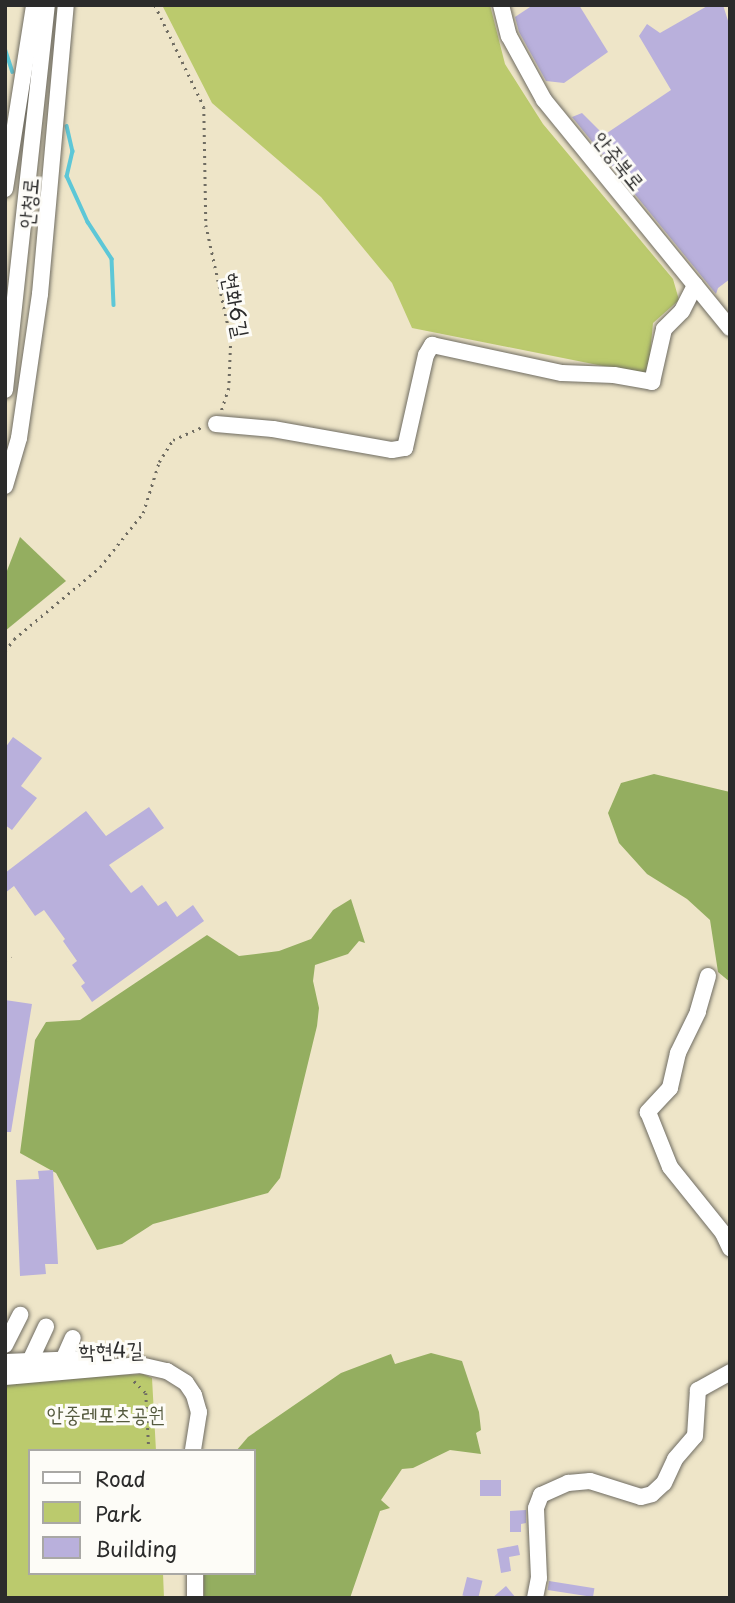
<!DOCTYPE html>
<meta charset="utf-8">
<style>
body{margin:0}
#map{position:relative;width:735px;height:1603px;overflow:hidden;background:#eee5c8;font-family:"Playpen Sans","Poor Story",sans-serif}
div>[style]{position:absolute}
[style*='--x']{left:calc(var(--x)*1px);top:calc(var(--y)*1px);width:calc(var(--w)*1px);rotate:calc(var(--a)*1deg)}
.green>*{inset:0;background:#bbca6d}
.forest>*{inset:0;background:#94ae60}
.stream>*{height:3.5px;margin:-1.75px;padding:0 1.75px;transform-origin:1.75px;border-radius:1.75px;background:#5dc7d7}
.building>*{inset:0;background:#b9b0dc;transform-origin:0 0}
.path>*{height:2.5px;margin-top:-1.25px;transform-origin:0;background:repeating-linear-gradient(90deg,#6f6c62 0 2px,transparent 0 7px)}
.roads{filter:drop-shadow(0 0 2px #6f6c62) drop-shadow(0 0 2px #6f6c62)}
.minor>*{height:16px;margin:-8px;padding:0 8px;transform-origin:8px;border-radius:8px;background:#fff}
span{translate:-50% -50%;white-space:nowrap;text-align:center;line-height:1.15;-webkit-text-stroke:6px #fdfcf7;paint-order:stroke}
.street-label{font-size:21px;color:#2b2b2b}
.park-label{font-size:21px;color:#565b3f}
.frame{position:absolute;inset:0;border:7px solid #2b2b2b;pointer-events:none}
.legend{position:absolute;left:28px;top:1449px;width:228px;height:126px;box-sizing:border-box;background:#fdfcf7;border:2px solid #a9a8a5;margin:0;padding:9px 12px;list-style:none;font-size:21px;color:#2b2b2b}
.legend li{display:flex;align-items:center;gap:14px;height:35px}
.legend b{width:35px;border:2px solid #a9a8a5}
</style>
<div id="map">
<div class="green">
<div style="clip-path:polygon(162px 5px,490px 5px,505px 64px,543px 124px,673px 279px,679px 300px,653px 323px,648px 375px,412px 328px,392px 283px,321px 197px,212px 103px)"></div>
<div style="clip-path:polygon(143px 1374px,152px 1378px,156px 1451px,30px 1451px,30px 1573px,163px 1573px,164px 1598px,5px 1598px,5px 1381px)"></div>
</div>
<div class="forest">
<div style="clip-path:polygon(20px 537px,66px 581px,5px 631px,5px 576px)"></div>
<div style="clip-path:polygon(654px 774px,730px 792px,730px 982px,718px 972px,710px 920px,687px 899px,647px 874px,619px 843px,608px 813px,621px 783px)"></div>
<div style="clip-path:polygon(351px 899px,365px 943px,359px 941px,348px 954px,315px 965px,313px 981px,319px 1008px,317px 1026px,280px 1178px,268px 1193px,153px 1224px,122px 1244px,97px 1250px,56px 1173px,20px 1153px,35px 1040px,46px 1022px,80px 1020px,207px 935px,239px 956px,279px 951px,311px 939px,333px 910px)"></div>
<div style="clip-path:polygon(431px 1353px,462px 1361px,479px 1412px,481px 1430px,476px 1433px,481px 1454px,450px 1450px,413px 1468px,402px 1469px,381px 1500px,390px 1508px,380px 1511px,350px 1598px,204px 1598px,204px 1573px,254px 1573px,254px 1451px,236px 1451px,248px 1437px,341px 1373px,391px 1354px,395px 1364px)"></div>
</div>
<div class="stream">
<div style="--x:5;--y:48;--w:25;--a:72"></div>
<div style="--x:67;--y:126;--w:26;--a:77"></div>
<div style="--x:73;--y:151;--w:26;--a:103"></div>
<div style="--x:67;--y:176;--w:51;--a:65.5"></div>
<div style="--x:88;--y:222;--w:44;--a:57"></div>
<div style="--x:112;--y:259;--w:46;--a:87.5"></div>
</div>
<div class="building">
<div style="clip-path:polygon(533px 5px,579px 5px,608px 52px,564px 83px,546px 81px,519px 32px,515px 17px)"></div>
<div style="clip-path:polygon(709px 5px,723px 5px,730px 27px,730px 279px,718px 288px,716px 294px,572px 117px,582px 113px,604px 135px,671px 90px,639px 36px,647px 24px,660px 33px)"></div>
<div style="clip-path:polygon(13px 737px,42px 758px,21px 786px,37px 798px,12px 830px,5px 825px,5px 748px)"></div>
<div style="clip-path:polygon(149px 807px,164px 828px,109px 865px,131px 893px,142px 885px,158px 906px,166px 901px,177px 917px,193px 905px,204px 921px,92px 1002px,81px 986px,85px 983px,72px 965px,77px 961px,63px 941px,65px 939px,44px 910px,35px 916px,14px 886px,5px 893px,5px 873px,86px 811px,106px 836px)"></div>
<div style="clip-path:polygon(5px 1000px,32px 1004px,11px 1132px,5px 1132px)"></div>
<div style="clip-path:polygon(53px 1170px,58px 1264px,45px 1264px,46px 1274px,20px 1276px,16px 1180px,39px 1179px,38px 1171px)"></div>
<div style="left:501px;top:1480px;width:16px;height:21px;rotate:90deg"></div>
<div style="clip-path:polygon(526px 1510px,526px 1523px,521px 1524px,521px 1532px,510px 1532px,510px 1511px)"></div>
<div style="clip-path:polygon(518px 1545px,520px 1555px,509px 1557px,511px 1571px,501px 1573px,497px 1549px)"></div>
<div style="left:467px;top:1577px;width:16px;height:19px;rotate:14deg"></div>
<div style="left:549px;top:1581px;width:46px;height:9px;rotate:9deg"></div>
<div style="clip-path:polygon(506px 1586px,516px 1598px,492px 1598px)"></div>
</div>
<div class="path">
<div style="--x:155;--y:5;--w:113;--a:64.3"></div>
<div style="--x:204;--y:107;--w:118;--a:89"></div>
<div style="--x:206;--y:225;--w:117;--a:77.6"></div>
<div style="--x:231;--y:339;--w:49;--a:92.3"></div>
<div style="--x:229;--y:388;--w:25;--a:108"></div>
<div style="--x:5;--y:651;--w:15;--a:-53"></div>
<div style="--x:14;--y:639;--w:112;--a:-39.9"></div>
<div style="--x:100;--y:567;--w:69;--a:-51.5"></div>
<div style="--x:143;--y:513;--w:53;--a:-72.6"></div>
<div style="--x:159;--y:462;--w:26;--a:-58"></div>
<div style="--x:173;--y:440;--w:32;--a:-24"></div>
<div style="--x:5;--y:960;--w:7;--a:-27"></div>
<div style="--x:134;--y:1381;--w:17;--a:45"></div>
<div style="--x:146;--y:1393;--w:58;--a:87"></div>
</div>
<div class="roads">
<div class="minor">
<div style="--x:501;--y:5;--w:32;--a:76"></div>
<div style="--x:509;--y:36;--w:73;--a:61.3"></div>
<div style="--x:544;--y:100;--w:294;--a:50.8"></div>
<div style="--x:5;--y:189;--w:186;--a:-81"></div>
<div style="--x:5;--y:390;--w:387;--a:-83.8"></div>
<div style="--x:216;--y:424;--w:57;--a:5"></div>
<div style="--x:273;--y:429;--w:121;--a:10"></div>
<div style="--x:392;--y:450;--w:13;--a:-9"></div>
<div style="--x:405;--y:448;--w:95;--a:-77.3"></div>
<div style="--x:426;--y:355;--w:12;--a:-59"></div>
<div style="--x:432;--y:345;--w:133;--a:12.2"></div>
<div style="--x:562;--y:373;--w:52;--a:2.2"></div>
<div style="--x:614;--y:375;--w:39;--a:10"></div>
<div style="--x:652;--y:382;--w:54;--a:-77.2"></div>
<div style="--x:664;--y:329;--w:25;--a:-45"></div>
<div style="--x:682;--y:311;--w:29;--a:-63"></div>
<div style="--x:5;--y:486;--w:50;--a:-73.7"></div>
<div style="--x:19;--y:438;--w:146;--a:-81.7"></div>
<div style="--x:40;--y:294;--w:290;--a:-84.9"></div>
<div style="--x:708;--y:976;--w:37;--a:106"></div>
<div style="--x:698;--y:1012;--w:46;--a:116"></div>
<div style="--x:678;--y:1053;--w:36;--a:103"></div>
<div style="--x:670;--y:1088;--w:33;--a:133"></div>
<div style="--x:648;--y:1112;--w:59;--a:68.2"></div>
<div style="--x:670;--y:1167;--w:85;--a:51.2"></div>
<div style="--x:723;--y:1233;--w:17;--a:65"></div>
<div style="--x:5;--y:1345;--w:34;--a:-63"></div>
<div style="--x:63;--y:1360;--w:24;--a:-66"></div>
<div style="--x:30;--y:1361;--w:38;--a:-65"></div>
<div style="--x:5;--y:1362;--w:101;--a:-2.3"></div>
<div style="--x:5;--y:1377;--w:136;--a:-5.1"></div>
<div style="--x:140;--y:1365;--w:28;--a:13"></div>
<div style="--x:167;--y:1371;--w:22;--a:32"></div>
<div style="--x:186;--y:1383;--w:14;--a:56"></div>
<div style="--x:194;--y:1395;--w:18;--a:74"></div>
<div style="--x:199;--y:1412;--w:39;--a:99"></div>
<div style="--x:195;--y:1573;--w:25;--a:90"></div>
<div style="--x:535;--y:1598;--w:20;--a:-79"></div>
<div style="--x:539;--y:1578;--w:70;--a:-92.5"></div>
<div style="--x:536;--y:1508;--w:14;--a:-69"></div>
<div style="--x:541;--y:1495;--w:30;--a:-24"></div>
<div style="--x:568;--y:1483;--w:22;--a:-5"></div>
<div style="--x:590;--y:1481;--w:53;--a:17.4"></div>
<div style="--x:641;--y:1497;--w:11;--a:-15"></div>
<div style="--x:652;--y:1494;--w:16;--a:-43"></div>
<div style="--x:664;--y:1483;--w:26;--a:-65"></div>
<div style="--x:675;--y:1459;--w:30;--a:-49"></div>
<div style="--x:695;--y:1436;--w:46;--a:-86.3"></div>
<div style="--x:698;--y:1390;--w:37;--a:-29"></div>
</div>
</div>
<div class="street-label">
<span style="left:620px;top:160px;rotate:51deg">안중북로</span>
<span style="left:27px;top:203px;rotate:-85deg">안청로</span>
<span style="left:237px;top:305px;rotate:79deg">현화6길</span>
<span style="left:111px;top:1349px;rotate:-2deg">학현4길</span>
</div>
<div class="park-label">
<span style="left:106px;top:1413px">안중레포츠공원</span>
</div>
<div class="frame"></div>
<ul class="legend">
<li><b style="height:9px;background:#fff"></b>Road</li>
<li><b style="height:19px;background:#bbca6d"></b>Park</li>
<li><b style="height:19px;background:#b9b0dc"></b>Building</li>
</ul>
</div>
